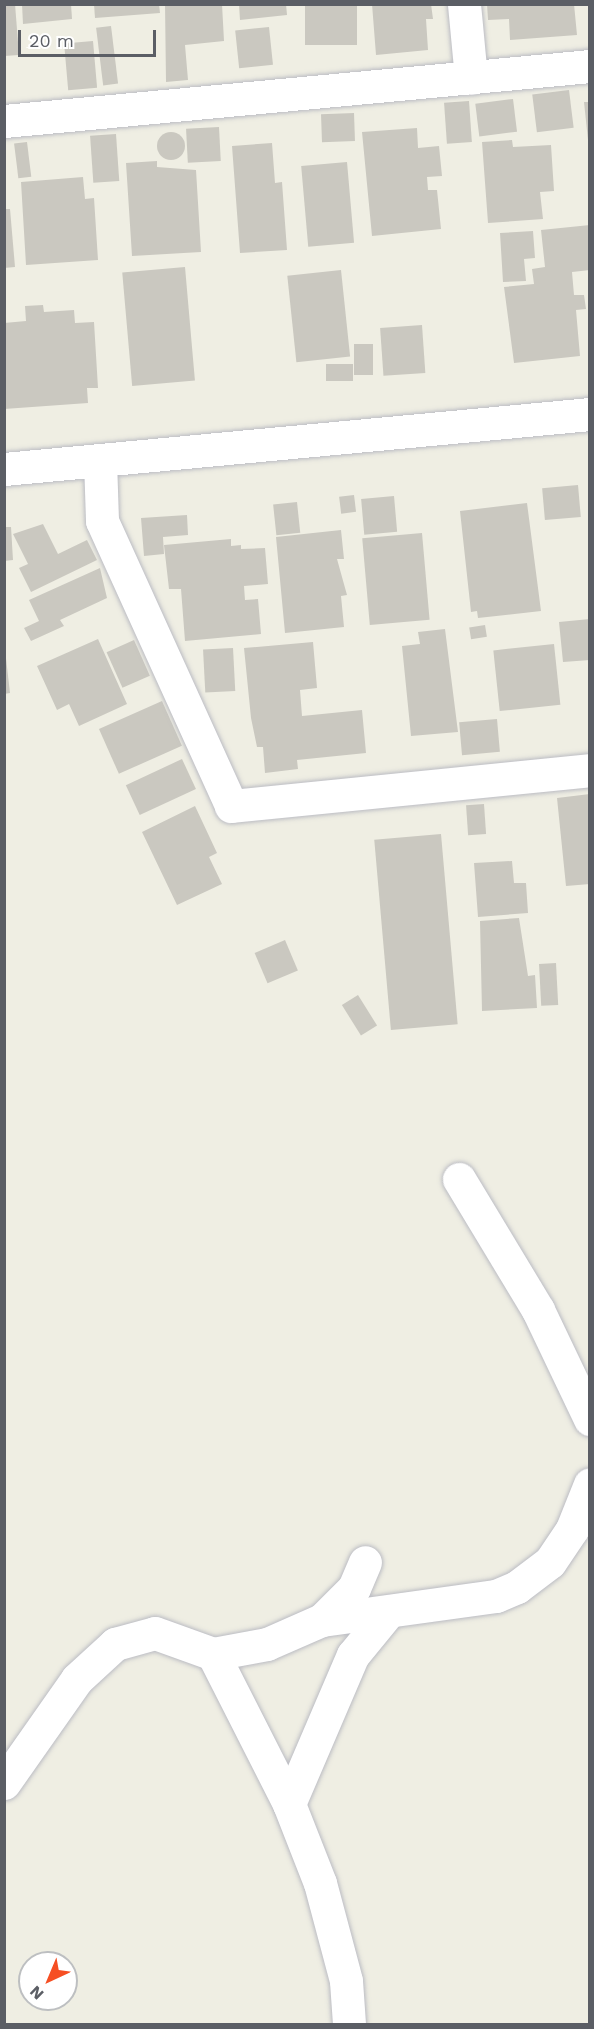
<!DOCTYPE html>
<style>
body{margin:0}
#map{position:relative;width:594px;height:2029px;overflow:hidden;background:#efeee3;font-family:"Work Sans",sans-serif}
div>[style]{position:absolute}
[style*='--x']{left:calc(var(--x)*1px);top:calc(var(--y)*1px);width:calc(var(--w)*1px);rotate:calc(var(--a)*1deg)}
.building>*{inset:0;background:#cac8c0;transform-origin:0 0}
.round{border-radius:50%}
.roads{filter:drop-shadow(0 0 2px #bbbcc3) drop-shadow(0 0 2px #bbbcc3)}
.minor>*{height:33px;margin:-16.5px;padding:0 16.5px;transform-origin:16.5px;border-radius:16.5px;background:#fff}
.tertiary>*{height:33px;margin:-16.5px;padding:0 16.5px;transform-origin:16.5px;border-radius:16.5px;background:#fff}
span{translate:-50% -50%;white-space:nowrap;text-align:center;line-height:1.15;-webkit-text-stroke:5px #fff;paint-order:stroke}
.frame{position:absolute;inset:0;border:6px solid #5b5e65;pointer-events:none}
.north{position:absolute;left:18px;top:1951px;width:60px;height:60px;box-sizing:border-box;background:#fff;border:2px solid #bdbfc1;border-radius:50%;rotate:224deg;font-size:16px;font-weight:700;line-height:24px;text-align:center;color:#5b5e65}
.north::after{content:'';display:block;margin:auto;width:21px;height:27px;background:#f64f23;clip-path:polygon(50% 0,100% 100%,50% 72%,0 100%)}
.scale{position:absolute;left:18px;top:30px;width:138px;height:27px;box-sizing:border-box;border:3px solid #5b5e65;border-top:0;padding-left:8px;font-size:18px;line-height:21px;white-space:nowrap;color:#5b5e65;-webkit-text-stroke:4px #fff;paint-order:stroke}
</style>
<div id="map">
<div class="building">
<div style="clip-path:polygon(4px 4px,15px 4px,19px 55px,4px 56px)"></div>
<div style="clip-path:polygon(22px 4px,71px 4px,72px 19px,23px 24px)"></div>
<div style="clip-path:polygon(94px 4px,159px 4px,160px 13px,95px 18px)"></div>
<div style="clip-path:polygon(165px 4px,222px 4px,224px 41px,185px 45px,188px 80px,166px 82px)"></div>
<div style="clip-path:polygon(239px 4px,286px 4px,287px 15px,240px 20px)"></div>
<div style="left:305px;top:4px;width:52px;height:41px"></div>
<div style="clip-path:polygon(372px 4px,431px 4px,433px 19px,426px 19px,428px 50px,376px 55px)"></div>
<div style="clip-path:polygon(487px 4px,574px 4px,577px 35px,510px 40px,509px 19px,488px 20px)"></div>
<div style="left:111px;top:26px;width:58px;height:15px;rotate:83deg"></div>
<div style="left:269px;top:27px;width:38px;height:34px;rotate:84deg"></div>
<div style="left:93px;top:41px;width:47px;height:29px;rotate:85deg"></div>
<div style="left:569px;top:90px;width:38px;height:37px;rotate:83deg"></div>
<div style="left:513px;top:99px;width:33px;height:38px;rotate:83deg"></div>
<div style="left:469px;top:101px;width:41px;height:25px;rotate:86deg"></div>
<div style="clip-path:polygon(584px 102px,590px 102px,590px 140px,588px 140px)"></div>
<div style="left:354px;top:113px;width:28px;height:33px;rotate:88deg"></div>
<div style="left:219px;top:127px;width:34px;height:33px;rotate:87deg"></div>
<div style="clip-path:polygon(417px 128px,418px 148px,439px 146px,442px 176px,427px 177px,428px 190px,437px 190px,441px 229px,372px 236px,362px 132px)"></div>
<div class="round" style="left:157px;top:132px;width:28px;height:28px"></div>
<div style="left:116px;top:134px;width:47px;height:26px;rotate:86deg"></div>
<div style="clip-path:polygon(512px 140px,513px 147px,551px 145px,554px 191px,540px 192px,543px 219px,488px 223px,482px 142px)"></div>
<div style="left:27px;top:142px;width:35px;height:13px;rotate:83deg"></div>
<div style="clip-path:polygon(272px 143px,275px 183px,282px 182px,287px 250px,240px 253px,232px 146px)"></div>
<div style="clip-path:polygon(157px 161px,157px 167px,196px 170px,201px 252px,132px 256px,126px 163px)"></div>
<div style="left:347px;top:162px;width:81px;height:46px;rotate:85deg"></div>
<div style="clip-path:polygon(83px 177px,85px 199px,94px 198px,98px 260px,26px 265px,21px 182px)"></div>
<div style="clip-path:polygon(4px 209px,10px 209px,15px 267px,4px 268px)"></div>
<div style="clip-path:polygon(590px 225px,590px 270px,572px 272px,574px 295px,584px 295px,586px 309px,576px 310px,580px 356px,514px 363px,504px 287px,534px 284px,532px 269px,545px 267px,541px 230px)"></div>
<div style="clip-path:polygon(533px 231px,535px 258px,524px 259px,526px 281px,503px 282px,500px 233px)"></div>
<div style="left:185px;top:267px;width:114px;height:63px;rotate:85deg"></div>
<div style="left:341px;top:270px;width:87px;height:54px;rotate:84deg"></div>
<div style="clip-path:polygon(43px 305px,44px 312px,74px 310px,75px 323px,94px 322px,98px 388px,87px 388px,88px 403px,4px 409px,4px 323px,26px 321px,25px 306px)"></div>
<div style="left:422px;top:325px;width:48px;height:42px;rotate:86deg"></div>
<div style="left:354px;top:344px;width:19px;height:31px"></div>
<div style="left:326px;top:364px;width:27px;height:17px"></div>
<div style="left:578px;top:485px;width:32px;height:36px;rotate:85deg"></div>
<div style="left:354px;top:495px;width:17px;height:15px;rotate:83deg"></div>
<div style="left:394px;top:496px;width:36px;height:33px;rotate:85deg"></div>
<div style="left:297px;top:502px;width:31px;height:24px;rotate:84deg"></div>
<div style="clip-path:polygon(527px 503px,541px 611px,478px 618px,477px 611px,471px 612px,460px 511px)"></div>
<div style="clip-path:polygon(187px 515px,188px 535px,163px 537px,164px 554px,144px 556px,141px 518px)"></div>
<div style="clip-path:polygon(43px 524px,58px 554px,87px 540px,97px 560px,31px 592px,19px 568px,28px 564px,13px 534px)"></div>
<div style="clip-path:polygon(4px 527px,11px 527px,13px 560px,4px 561px)"></div>
<div style="clip-path:polygon(341px 530px,344px 559px,337px 559px,347px 595px,341px 596px,344px 627px,285px 633px,276px 537px)"></div>
<div style="left:422px;top:533px;width:87px;height:60px;rotate:85deg"></div>
<div style="clip-path:polygon(231px 539px,231px 546px,241px 545px,241px 549px,265px 548px,268px 584px,244px 586px,245px 600px,258px 599px,261px 634px,185px 641px,181px 589px,169px 589px,164px 545px)"></div>
<div style="clip-path:polygon(100px 568px,107px 598px,60px 620px,64px 626px,31px 641px,24px 628px,39px 621px,29px 600px)"></div>
<div style="clip-path:polygon(590px 619px,590px 660px,563px 662px,559px 622px)"></div>
<div style="left:485px;top:625px;width:12px;height:16px;rotate:81deg"></div>
<div style="clip-path:polygon(445px 629px,458px 732px,411px 736px,402px 646px,420px 644px,418px 632px)"></div>
<div style="clip-path:polygon(98px 639px,127px 704px,79px 726px,69px 704px,57px 710px,37px 666px)"></div>
<div style="left:134px;top:640px;width:39px;height:30px;rotate:66deg"></div>
<div style="clip-path:polygon(4px 641px,10px 693px,4px 694px)"></div>
<div style="clip-path:polygon(313px 642px,317px 688px,300px 690px,302px 716px,362px 710px,366px 753px,297px 760px,298px 769px,265px 773px,263px 747px,257px 747px,251px 718px,244px 648px)"></div>
<div style="left:554px;top:644px;width:61px;height:61px;rotate:84deg"></div>
<div style="left:233px;top:648px;width:43px;height:30px;rotate:87deg"></div>
<div style="left:162px;top:701px;width:49px;height:69px;rotate:66deg"></div>
<div style="left:497px;top:719px;width:33px;height:38px;rotate:85deg"></div>
<div style="left:182px;top:759px;width:33px;height:62px;rotate:65deg"></div>
<div style="clip-path:polygon(590px 794px,590px 884px,566px 886px,557px 798px)"></div>
<div style="left:484px;top:804px;width:30px;height:18px;rotate:86deg"></div>
<div style="clip-path:polygon(195px 806px,217px 853px,209px 857px,222px 884px,177px 905px,142px 832px)"></div>
<div style="left:441px;top:834px;width:191px;height:67px;rotate:85deg"></div>
<div style="clip-path:polygon(512px 861px,514px 883px,526px 883px,528px 913px,478px 917px,474px 863px)"></div>
<div style="clip-path:polygon(519px 918px,528px 976px,535px 975px,537px 1008px,482px 1011px,480px 921px)"></div>
<div style="left:285px;top:940px;width:33px;height:33px;rotate:67deg"></div>
<div style="left:556px;top:963px;width:42px;height:17px;rotate:87deg"></div>
<div style="left:358px;top:995px;width:36px;height:19px;rotate:58deg"></div>
</div>
<div class="roads">
<div class="minor">
<div style="--x:464;--y:4;--w:74;--a:84.6"></div>
<div style="--x:4;--y:121;--w:589;--a:-5.36"></div>
<div style="--x:100;--y:460;--w:61;--a:88.1"></div>
<div style="--x:102;--y:521;--w:313;--a:65.6"></div>
<div style="--x:231;--y:806;--w:361;--a:-5.7"></div>
<div style="--x:459;--y:1179;--w:153;--a:58.9"></div>
<div style="--x:538;--y:1310;--w:121;--a:64.5"></div>
<div style="--x:322;--y:1620;--w:45;--a:-45"></div>
<div style="--x:354;--y:1588;--w:28;--a:-67"></div>
<div style="--x:213;--y:1654;--w:168;--a:63.1"></div>
<div style="--x:289;--y:1804;--w:85;--a:68.6"></div>
<div style="--x:320;--y:1883;--w:101;--a:75.1"></div>
<div style="--x:346;--y:1981;--w:43;--a:86"></div>
<div style="--x:4;--y:1783;--w:127;--a:-54.9"></div>
<div style="--x:77;--y:1679;--w:52;--a:-42.6"></div>
<div style="--x:115;--y:1644;--w:41;--a:-15.4"></div>
<div style="--x:155;--y:1633;--w:62;--a:19.9"></div>
<div style="--x:213;--y:1654;--w:55;--a:-10.5"></div>
<div style="--x:267;--y:1644;--w:60;--a:-23.6"></div>
<div style="--x:322;--y:1620;--w:176;--a:-7.9"></div>
<div style="--x:496;--y:1596;--w:23;--a:-23"></div>
<div style="--x:517;--y:1587;--w:41;--a:-37.1"></div>
<div style="--x:550;--y:1562;--w:40;--a:-56"></div>
<div style="--x:572;--y:1529;--w:48;--a:-68.2"></div>
<div style="--x:289;--y:1804;--w:162;--a:-66.8"></div>
<div style="--x:353;--y:1655;--w:50;--a:-50.6"></div>
</div>
<div class="tertiary">
<div style="--x:4;--y:469;--w:589;--a:-5.36"></div>
</div>
</div>
<div class="frame"></div>
<div class="north">N</div>
<div class="scale">20 m</div>
</div>
